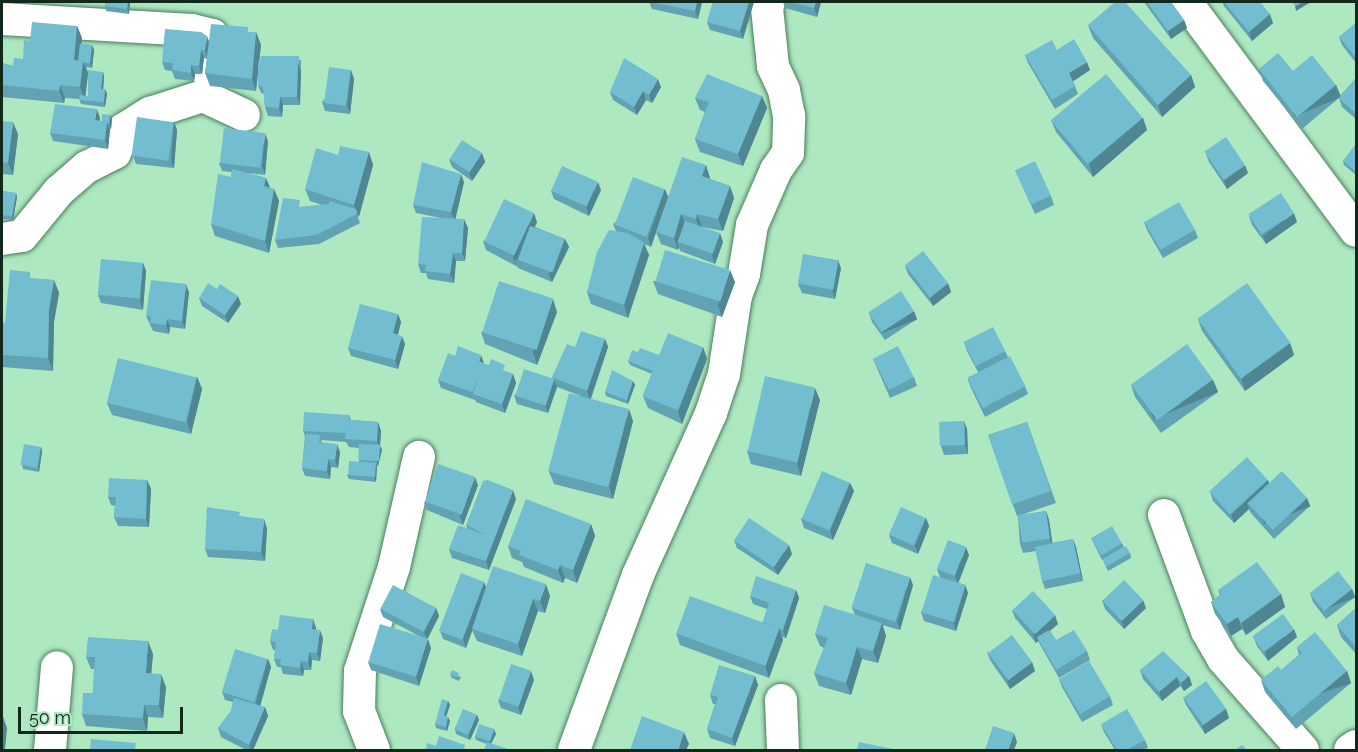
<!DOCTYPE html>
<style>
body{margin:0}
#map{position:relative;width:1358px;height:752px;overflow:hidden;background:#aee8c1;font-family:Raleway,sans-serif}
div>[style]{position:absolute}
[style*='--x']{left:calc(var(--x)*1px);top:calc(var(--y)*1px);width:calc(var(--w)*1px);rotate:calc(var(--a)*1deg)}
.roads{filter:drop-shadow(0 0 2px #487e5c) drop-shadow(0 0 2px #487e5c)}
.minor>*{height:32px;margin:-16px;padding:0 16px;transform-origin:16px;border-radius:16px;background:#fff}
.wall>*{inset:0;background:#62a3b3}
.shaded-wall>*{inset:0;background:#508592;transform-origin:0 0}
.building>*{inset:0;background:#72bed0;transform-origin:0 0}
span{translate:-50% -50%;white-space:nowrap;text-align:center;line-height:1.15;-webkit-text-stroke:6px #aee8c1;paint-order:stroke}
.frame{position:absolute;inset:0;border:3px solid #11281a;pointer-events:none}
.scale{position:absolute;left:18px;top:707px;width:165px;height:27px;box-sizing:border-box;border:3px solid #11281a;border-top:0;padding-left:8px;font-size:18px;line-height:21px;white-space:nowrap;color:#11281a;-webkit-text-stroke:4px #aee8c1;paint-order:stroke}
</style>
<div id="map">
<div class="roads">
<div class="minor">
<div style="--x:1186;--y:2;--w:285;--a:53.4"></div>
<div style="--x:2;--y:19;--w:190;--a:3.3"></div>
<div style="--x:192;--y:30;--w:21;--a:14"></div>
<div style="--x:212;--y:35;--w:40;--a:94.3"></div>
<div style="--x:2;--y:239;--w:20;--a:-9"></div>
<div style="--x:22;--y:236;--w:58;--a:-50.6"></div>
<div style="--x:59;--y:191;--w:37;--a:-41"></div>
<div style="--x:87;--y:167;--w:31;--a:-27"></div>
<div style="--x:115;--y:153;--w:26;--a:-69"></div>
<div style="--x:124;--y:129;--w:31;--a:-32"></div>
<div style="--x:150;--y:113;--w:56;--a:-17.8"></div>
<div style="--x:203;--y:96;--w:45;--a:24.9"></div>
<div style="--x:1164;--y:515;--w:124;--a:69.7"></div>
<div style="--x:1207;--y:631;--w:32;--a:60"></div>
<div style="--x:1223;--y:659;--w:121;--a:48.7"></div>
<div style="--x:781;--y:700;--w:50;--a:87.7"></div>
<div style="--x:50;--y:750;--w:83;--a:-85.2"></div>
<div style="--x:374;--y:750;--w:42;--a:-111"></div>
<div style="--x:359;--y:711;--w:40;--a:-88.6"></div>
<div style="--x:360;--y:671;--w:109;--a:-71.9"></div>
<div style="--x:394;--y:567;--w:113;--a:-77.2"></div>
<div style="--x:574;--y:750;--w:186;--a:-69.9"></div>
<div style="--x:638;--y:575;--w:178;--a:-65.7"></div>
<div style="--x:711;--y:413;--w:41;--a:-71.6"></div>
<div style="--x:724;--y:374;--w:79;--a:-81.3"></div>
<div style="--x:736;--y:296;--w:23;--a:-70"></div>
<div style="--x:744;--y:274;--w:50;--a:-80.7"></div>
<div style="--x:752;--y:225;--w:60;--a:-66.4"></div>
<div style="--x:776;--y:170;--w:21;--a:-55"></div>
<div style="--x:788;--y:153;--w:37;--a:-88"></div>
<div style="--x:789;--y:116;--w:26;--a:-101"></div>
<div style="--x:784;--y:90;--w:26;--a:-115"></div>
<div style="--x:773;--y:66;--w:58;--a:-95.9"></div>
<div style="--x:767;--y:8;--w:6;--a:-72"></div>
<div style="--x:1350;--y:750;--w:7;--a:-34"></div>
</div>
</div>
<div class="wall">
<div style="clip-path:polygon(105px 2px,130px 2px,129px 14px,106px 11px,105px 6px)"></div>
<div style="clip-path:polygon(649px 2px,702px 2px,698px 19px,652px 9px)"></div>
<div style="clip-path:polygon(713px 2px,754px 2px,743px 39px,710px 30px,707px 22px)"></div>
<div style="clip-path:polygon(783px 2px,821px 2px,817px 17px,785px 8px)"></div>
<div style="clip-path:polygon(1144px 2px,1171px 2px,1184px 20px,1187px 28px,1171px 39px)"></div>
<div style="clip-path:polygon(1222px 2px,1260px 2px,1273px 23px,1252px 41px,1224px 6px)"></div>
<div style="clip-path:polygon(1356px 23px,1356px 63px,1342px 45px,1339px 37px)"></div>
<div style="clip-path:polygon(1088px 25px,1191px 75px,1195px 87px,1162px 117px,1093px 38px)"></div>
<div style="clip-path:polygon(evenodd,77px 26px,82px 38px,81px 44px,92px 45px,94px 50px,92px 68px,86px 67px,88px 72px,103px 72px,104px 76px,103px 89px,105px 89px,107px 94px,105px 107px,81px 104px,79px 99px,65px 98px,64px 103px,2px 97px,2px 63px,13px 66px,23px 59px,30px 41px,77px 26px,88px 75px,88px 96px,85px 96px,88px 75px)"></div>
<div style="clip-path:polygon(249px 32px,256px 32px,261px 45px,259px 62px,301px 60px,300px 105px,283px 105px,282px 117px,268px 116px,265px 107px,264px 94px,261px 93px,258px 85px,258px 69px,256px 91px,210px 86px,205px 73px,207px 59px,204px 58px,202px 74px,195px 74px,194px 81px,175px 79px,172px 71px,165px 70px,162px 62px,209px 41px)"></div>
<div style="clip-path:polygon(1057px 50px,1090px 70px,1073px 81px,1078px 94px,1055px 109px,1028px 63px,1025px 55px)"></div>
<div style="clip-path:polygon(1259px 69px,1293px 71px,1336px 85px,1340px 96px,1356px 78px,1356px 119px,1342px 107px,1339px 98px,1302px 129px,1263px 81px)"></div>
<div style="clip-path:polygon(351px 70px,354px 79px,350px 114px,325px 111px,322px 102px)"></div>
<div style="clip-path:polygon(661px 87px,652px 103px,646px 100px,637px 115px,613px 100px,610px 92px)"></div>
<div style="clip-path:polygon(762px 96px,767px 108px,743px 166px,700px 152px,695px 139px,705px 112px,700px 110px,695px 98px)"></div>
<div style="clip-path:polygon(110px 115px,112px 119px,111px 129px,110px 129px,108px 149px,53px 141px,50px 133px,100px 118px,100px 121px,102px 121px)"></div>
<div style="clip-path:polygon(1143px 118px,1147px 130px,1093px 177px,1056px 132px,1051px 120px)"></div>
<div style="clip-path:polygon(2px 121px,18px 134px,13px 175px,2px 174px)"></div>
<div style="clip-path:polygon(174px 122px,177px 130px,174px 168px,136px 164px,133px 156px)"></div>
<div style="clip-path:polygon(268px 141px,265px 175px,248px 173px,266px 178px,270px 188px,274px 189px,279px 201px,269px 253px,215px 236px,211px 224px,231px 177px,232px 172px,222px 171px,219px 163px)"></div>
<div style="clip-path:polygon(1356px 146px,1356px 175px,1344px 165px,1343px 161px)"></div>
<div style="clip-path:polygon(369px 152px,373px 165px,358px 217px,360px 223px,319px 244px,278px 248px,275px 240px,302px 207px,322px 205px,310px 201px,305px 189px,338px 155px)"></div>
<div style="clip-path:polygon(482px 153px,485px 162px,472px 181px,452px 167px,449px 159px)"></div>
<div style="clip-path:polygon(1206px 154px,1248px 173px,1227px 189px,1209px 162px)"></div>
<div style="clip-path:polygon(706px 165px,710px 179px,730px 186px,734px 198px,723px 231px,702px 227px,723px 242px,715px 264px,680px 251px,679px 247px,678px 250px,661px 244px,656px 232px,651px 247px,644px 244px,649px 255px,628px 318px,591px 304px,587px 292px,616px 231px,613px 224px,665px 189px,668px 197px)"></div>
<div style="clip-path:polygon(1015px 170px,1051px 196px,1054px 205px,1035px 214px)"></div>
<div style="clip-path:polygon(464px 182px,455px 219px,468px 228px,465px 261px,456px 261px,454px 283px,428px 279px,426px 273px,421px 273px,418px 264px,441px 218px,416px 213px,413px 205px)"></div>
<div style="clip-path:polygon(601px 190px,589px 216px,554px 199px,551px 191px)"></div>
<div style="clip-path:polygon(2px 191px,16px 193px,17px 197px,13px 220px,2px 219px)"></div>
<div style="clip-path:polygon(1249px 216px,1297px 222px,1266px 244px,1252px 225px)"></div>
<div style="clip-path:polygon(537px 222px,535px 227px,565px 239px,569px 247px,552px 282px,518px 268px,516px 265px,516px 266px,486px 250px,483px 241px)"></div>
<div style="clip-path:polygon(1144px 222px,1195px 230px,1198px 238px,1163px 258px,1147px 230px)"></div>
<div style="clip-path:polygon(143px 263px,146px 271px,143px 310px,101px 303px,98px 295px)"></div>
<div style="clip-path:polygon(905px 266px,948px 283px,951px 292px,933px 306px,908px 274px)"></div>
<div style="clip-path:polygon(841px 268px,835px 299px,802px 293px,798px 284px)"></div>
<div style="clip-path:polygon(33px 279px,54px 280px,59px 293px,54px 322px,53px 371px,2px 367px,2px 322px,5px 323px)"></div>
<div style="clip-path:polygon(653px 281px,735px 282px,722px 317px,658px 294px)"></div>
<div style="clip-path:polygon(189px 292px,185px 329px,170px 327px,169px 334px,153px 331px,146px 316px)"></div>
<div style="clip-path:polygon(199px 298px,241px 304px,228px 323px,202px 306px)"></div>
<div style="clip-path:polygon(557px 312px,537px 365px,485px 344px,481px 332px)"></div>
<div style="clip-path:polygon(869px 313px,917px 319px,885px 340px,872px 322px)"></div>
<div style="clip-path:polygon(398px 314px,401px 322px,398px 335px,405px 344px,398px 369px,351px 356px,348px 348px)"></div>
<div style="clip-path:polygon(1198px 319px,1290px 343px,1294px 355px,1245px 391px,1202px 331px)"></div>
<div style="clip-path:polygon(605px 339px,608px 347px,591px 399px,633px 421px,613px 499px,554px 484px,549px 472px,581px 396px,557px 387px,548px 413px,517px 404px,514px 395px,552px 378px,575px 347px)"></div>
<div style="clip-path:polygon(964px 342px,1005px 351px,1008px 357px,1025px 386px,1028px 394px,985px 417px,971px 388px,968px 380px,979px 374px,967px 351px)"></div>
<div style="clip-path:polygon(703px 347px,707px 359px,682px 424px,648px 408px,643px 396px,652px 374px,630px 365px,628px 361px,638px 352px,659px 355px)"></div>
<div style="clip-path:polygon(455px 356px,484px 364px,513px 374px,516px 383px,505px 413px,476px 402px,475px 400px,441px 388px,438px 380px)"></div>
<div style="clip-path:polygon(873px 359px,914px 377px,917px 386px,890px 398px)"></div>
<div style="clip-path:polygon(197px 377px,202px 389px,191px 434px,112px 415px,107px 403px)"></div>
<div style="clip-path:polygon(1213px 380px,1218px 392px,1161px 433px,1135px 397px,1131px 385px)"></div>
<div style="clip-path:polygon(633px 381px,635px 385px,628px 404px,606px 396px,605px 392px)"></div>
<div style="clip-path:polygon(820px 400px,801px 476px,751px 464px,747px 451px)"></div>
<div style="clip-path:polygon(349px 415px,351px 420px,378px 422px,381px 431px,380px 445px,382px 450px,378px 466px,377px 466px,376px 482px,349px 479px,347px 475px,359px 462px,359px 448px,349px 447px,346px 442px,321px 440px,322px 442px,340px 452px,338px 468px,331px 467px,330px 479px,305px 476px,302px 468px,305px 436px,303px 431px)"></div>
<div style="clip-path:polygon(1027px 422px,1056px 503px,1018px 516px,1046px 511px,1049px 520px,1052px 543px,1073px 539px,1076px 547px,1083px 581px,1045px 589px,1042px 580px,1036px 551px,1023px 553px,1020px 544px,1018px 516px,1017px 516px,988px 435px)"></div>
<div style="clip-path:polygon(967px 429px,968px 454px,944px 455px,941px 446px)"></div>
<div style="clip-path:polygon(41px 447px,42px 451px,39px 472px,23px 469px,22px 465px)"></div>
<div style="clip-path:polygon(147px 480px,151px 489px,149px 527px,118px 526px,114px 517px,115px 506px,111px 505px,108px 497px)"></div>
<div style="clip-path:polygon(1268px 480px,1269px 483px,1307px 498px,1310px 506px,1274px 539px,1250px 512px,1249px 509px,1234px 523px,1213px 501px,1210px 492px)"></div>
<div style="clip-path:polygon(850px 483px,854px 491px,833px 540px,804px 528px,801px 519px)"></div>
<div style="clip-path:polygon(478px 485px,463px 525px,427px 510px,424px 502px)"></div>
<div style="clip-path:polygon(516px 499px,489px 570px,452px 558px,449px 549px,467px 528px,466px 525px)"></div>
<div style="clip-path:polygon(241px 516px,267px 528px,265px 561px,208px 557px,205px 549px)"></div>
<div style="clip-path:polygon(926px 518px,929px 526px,918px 554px,892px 543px,889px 535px)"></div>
<div style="clip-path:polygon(591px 524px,595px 536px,577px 583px,565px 578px,563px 583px,524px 567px,522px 562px,512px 558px,508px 546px)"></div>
<div style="clip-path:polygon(1091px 538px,1122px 543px,1124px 547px,1102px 560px)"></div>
<div style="clip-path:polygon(734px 540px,792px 554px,778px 575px,737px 548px)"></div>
<div style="clip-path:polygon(1130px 553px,1131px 558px,1108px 571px,1103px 560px)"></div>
<div style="clip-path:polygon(969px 555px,958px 583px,965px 585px,968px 593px,956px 631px,924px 621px,921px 612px,940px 577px,937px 569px)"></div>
<div style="clip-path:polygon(484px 582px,486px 587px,550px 596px,545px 613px,538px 611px,522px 656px,477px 641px,472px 630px,466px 648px,443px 639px,440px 631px)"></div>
<div style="clip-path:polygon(913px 585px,900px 630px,882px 625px,886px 636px,878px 663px,862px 659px,851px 695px,819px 686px,814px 673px,824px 648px,820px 646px,815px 634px,855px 615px,852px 608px)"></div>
<div style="clip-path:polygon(1352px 589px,1355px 597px,1326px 619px,1313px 602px,1310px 593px)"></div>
<div style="clip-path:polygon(796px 590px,799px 598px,786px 638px,782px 637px,783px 640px,769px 678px,680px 645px,676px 633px,763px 622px,767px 609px,753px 604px,750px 596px)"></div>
<div style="clip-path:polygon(1218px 590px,1281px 594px,1285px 607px,1246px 635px,1242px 629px,1231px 636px,1215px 614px,1211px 602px,1220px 595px)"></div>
<div style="clip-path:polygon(1102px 600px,1146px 608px,1124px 629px,1105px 609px)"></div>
<div style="clip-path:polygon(436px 608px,439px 616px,427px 639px,431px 648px,419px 686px,371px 670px,368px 662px,421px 637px,383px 617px,380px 609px)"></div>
<div style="clip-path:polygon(1356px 608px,1356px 654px,1341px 637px,1337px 625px)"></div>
<div style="clip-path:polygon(1012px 610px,1058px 624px,1050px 631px,1056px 640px,1087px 651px,1090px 660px,1059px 678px,1038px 641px,1036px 643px,1015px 618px)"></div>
<div style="clip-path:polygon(313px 619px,316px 629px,323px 638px,320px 661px,312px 660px,311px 670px,304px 670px,303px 676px,283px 674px,281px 667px,277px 667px,274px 659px,275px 650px,273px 650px,270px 641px,278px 630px)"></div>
<div style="clip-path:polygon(1297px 637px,1268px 661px,1257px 646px,1254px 638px)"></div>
<div style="clip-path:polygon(1297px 647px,1347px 671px,1351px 683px,1296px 729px,1265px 692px,1261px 680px,1281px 670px,1299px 655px)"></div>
<div style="clip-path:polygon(987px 652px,1032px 662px,1035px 671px,1010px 689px,990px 660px)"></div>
<div style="clip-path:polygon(153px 654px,151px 674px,166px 687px,163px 718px,148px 717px,147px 731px,86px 726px,82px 714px,93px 693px,94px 669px,91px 669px,86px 657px)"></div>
<div style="clip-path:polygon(268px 659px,271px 667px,260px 706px,265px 707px,268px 716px,253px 750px,246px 750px,221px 737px,218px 728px,231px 711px,233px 702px,225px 700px,222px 692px)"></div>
<div style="clip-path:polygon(1140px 670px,1189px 676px,1192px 685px,1184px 691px,1180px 686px,1162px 701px,1143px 679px)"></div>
<div style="clip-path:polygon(450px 674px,461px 677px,459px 681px,452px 678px)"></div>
<div style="clip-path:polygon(755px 676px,758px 685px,735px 746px,710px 738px,707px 729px,715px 704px,713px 704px,710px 695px)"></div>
<div style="clip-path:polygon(1059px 679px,1110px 696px,1113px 705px,1082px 722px,1062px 687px)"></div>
<div style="clip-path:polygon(534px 680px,521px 715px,501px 708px,498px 700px)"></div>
<div style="clip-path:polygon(1183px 697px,1226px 709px,1229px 718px,1205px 734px,1186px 705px)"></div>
<div style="clip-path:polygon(448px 701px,450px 705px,446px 716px,450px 721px,447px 731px,436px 728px,435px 724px)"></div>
<div style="clip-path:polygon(477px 715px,479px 720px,470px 740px,456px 734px,455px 729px)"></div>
<div style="clip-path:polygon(1101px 724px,1145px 740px,1148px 748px,1143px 750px,1115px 750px,1104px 732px)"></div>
<div style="clip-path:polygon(496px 734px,491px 743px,487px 744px,476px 740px,475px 736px)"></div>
</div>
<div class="shaded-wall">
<div style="clip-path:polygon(128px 2px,130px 2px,129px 14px,127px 9px)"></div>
<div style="clip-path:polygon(697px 2px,702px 2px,698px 19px,695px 11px)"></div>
<div style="clip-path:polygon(749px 2px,754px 2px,743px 39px,740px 31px)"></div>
<div style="clip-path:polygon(816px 2px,821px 2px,817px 17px,814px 8px)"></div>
<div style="clip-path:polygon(1303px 2px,1311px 2px,1296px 11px,1295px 6px)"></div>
<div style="clip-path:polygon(1270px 14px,1273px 23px,1252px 41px,1249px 32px)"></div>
<div style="clip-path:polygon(1184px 20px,1187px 28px,1171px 39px,1168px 31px)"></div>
<div style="clip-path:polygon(77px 26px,82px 38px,79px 62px,74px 60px)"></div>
<div style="clip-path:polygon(256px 32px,261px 45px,256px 91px,252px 79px)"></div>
<div style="clip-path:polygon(207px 36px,210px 44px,208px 59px,205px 50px)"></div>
<div style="clip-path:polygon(92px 45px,94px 50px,92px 68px,90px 63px)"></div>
<div style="clip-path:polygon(201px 50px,204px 58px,202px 74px,199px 66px)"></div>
<div style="clip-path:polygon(83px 61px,88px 73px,85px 100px,80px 87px)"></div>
<div style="clip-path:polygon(298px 62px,301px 71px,300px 105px,297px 97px)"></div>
<div style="clip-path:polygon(1087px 62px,1090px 70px,1072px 82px,1069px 73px)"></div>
<div style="clip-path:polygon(191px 65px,195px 74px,194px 81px,191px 73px)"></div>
<div style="clip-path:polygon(351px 70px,354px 79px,350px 114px,347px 105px)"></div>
<div style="clip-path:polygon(103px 72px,104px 76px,103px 93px,101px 89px)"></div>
<div style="clip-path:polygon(1191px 75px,1195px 87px,1162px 117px,1158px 105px)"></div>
<div style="clip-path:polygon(658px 79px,661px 87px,652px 103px,649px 95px)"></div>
<div style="clip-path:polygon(60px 85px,65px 98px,64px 103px,59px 91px)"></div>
<div style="left:1336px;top:85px;width:13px;height:50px;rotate:67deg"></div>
<div style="clip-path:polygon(105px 89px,107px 94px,105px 107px,104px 102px)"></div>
<div style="clip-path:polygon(643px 91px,646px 100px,637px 115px,634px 107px)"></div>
<div style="clip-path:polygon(762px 96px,767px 108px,743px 166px,738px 154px)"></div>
<div style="clip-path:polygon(280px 97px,283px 105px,282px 117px,279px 108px)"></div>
<div style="clip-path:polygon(97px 109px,100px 118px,98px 128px,95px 120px)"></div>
<div style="clip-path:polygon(110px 115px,112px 119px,111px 129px,109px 124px)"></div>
<div style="clip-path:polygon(1143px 118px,1147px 130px,1093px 177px,1089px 164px)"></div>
<div style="clip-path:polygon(13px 122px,18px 134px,13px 175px,8px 163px)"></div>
<div style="clip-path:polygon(107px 122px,110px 130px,108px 149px,105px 140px)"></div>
<div style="clip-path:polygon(174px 122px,177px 130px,174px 168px,171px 160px)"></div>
<div style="clip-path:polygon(265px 133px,268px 141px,265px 175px,262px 166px)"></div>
<div style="clip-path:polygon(369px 152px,373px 165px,359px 217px,354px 205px)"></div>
<div style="clip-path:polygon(482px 153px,485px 162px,472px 181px,469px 173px)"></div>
<div style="clip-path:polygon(706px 165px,710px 178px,706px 188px,702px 176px)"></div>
<div style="clip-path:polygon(1245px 165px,1248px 173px,1227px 189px,1224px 181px)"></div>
<div style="clip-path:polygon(461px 174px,464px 182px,455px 221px,451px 212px)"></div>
<div style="clip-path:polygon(266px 178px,271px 190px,264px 186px)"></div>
<div style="clip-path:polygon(598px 182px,601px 190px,589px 216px,586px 207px)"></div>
<div style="clip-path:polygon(730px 186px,734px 198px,723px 231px,718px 219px)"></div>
<div style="clip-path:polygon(274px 189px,279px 201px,269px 253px,265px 241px)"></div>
<div style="clip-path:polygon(665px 189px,668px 197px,651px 247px,648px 238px)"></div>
<div style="clip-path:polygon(16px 193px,17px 197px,13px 220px,12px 216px)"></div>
<div style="clip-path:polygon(534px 213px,537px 222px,518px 261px,515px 259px,516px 266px,513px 257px)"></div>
<div style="clip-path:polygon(1294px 213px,1297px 222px,1266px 244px,1263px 236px)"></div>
<div style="clip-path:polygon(681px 214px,686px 226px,677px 242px,679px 247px,678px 250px,674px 238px)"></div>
<div style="clip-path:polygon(697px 214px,702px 227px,700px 231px,696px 219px)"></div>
<div style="clip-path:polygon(464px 219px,468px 228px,465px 261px,462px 253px)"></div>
<div style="clip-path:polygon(720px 233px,723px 242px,715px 264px,712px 255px)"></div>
<div style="clip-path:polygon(565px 239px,569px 247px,552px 282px,549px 274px)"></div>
<div style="clip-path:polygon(644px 243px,649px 255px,628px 318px,624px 305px)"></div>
<div style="clip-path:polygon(453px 253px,456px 261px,454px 283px,450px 274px)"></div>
<div style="clip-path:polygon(838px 260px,841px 268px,835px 299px,832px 290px)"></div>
<div style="clip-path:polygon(143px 263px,146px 271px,143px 310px,140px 301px)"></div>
<div style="clip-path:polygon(730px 270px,735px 282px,722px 317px,718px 305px)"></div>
<div style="clip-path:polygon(54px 280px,59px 293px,54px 322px,53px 371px,48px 358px,49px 310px)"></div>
<div style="clip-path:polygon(948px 283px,951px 292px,933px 306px,930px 298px)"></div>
<div style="clip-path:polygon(186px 284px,189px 292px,185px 329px,182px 321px)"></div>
<div style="clip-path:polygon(238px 296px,241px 304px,228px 323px,225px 315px)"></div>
<div style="clip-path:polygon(553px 299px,557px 312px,537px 365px,533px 352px)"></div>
<div style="left:914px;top:311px;width:9px;height:38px;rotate:69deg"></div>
<div style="clip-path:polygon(398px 314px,401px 322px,396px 342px,393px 333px)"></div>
<div style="clip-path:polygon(167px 319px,170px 327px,169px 334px,166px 325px)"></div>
<div style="clip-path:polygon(402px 336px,405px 344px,398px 369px,395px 360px)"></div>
<div style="clip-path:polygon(605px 339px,608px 347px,590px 400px,587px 391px)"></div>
<div style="clip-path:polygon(1290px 343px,1294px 355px,1245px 391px,1241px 378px)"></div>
<div style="clip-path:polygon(703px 347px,707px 359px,682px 424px,678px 412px)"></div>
<div style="clip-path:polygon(481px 355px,484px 363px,479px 362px)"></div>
<div style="clip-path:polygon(513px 374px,516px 383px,505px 413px,502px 404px)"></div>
<div style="clip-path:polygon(197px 377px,202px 389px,191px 434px,187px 422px)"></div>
<div style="clip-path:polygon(554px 379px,557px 387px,548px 413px,545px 405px)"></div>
<div style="left:1213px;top:380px;width:13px;height:70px;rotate:67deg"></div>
<div style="clip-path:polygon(633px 381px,635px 385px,628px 404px,627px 400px)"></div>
<div style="clip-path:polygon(815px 388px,820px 400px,801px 476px,797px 464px)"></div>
<div style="clip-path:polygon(629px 409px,633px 421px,613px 499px,609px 487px)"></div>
<div style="clip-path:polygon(964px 421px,967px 429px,968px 454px,965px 445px)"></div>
<div style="clip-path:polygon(378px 422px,381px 431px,380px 446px,382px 450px,378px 466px,377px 461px,380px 448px,377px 441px)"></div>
<div style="clip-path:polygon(337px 444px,340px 452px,338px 468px,335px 460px)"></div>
<div style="clip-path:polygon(41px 447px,42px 451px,39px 472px,38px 468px)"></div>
<div style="clip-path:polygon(328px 459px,331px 467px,330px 479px,327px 471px)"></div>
<div style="clip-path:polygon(376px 463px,377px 467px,376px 482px,374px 477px)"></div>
<div style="clip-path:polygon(475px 477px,478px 485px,463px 525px,460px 516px)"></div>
<div style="clip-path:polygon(147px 480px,151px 489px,149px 527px,146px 519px)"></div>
<div style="clip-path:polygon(1268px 480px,1271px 489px,1247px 503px,1249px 509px,1234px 523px,1231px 515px)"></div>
<div style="clip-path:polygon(850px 483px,854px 491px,833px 540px,830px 531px)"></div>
<div style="clip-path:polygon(513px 490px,516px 499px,489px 570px,486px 561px)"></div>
<div style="left:1307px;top:498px;width:9px;height:49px;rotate:69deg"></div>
<div style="clip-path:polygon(1046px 511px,1049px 520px,1053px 547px,1050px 539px)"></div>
<div style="clip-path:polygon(926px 518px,929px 526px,918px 554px,915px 546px)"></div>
<div style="clip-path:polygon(264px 519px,267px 528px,265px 561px,261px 552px)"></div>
<div style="clip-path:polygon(591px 524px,595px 536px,577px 583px,573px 570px)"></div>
<div style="clip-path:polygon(1073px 539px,1076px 547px,1083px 581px,1080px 573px)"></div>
<div style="clip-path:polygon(789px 545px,792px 554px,778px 575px,774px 567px)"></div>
<div style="clip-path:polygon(966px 547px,969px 555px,958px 584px,955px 576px)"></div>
<div style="clip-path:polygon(560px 565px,565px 578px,563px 583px,558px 570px)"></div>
<div style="clip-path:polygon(910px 577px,913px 585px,900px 630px,897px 622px)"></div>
<div style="clip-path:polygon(484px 582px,487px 590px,466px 648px,463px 639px)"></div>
<div style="clip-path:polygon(546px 584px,550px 596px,545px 613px,540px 601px)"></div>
<div style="clip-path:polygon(965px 585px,968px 593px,956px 631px,953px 622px)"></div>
<div style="left:1352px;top:589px;width:9px;height:36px;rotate:69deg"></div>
<div style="clip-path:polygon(796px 590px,799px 598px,786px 638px,783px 630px)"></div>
<div style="clip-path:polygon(1281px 594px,1285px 607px,1246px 635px,1241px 623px)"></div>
<div style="clip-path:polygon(533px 599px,538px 611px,522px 656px,518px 644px)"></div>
<div style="clip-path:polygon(1143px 600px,1146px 608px,1124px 629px,1121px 621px)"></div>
<div style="clip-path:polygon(436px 608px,439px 616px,427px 640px,424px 632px)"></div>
<div style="clip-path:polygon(1055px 615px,1058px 624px,1039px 640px,1037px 637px,1038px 641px,1036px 643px,1033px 634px)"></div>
<div style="clip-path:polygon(1238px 617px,1242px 629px,1231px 636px,1227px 624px)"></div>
<div style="clip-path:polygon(313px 619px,316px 628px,315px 637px,312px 629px)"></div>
<div style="clip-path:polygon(882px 623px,886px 636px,878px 663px,873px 651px)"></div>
<div style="clip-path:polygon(779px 628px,783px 640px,769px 678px,765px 666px)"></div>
<div style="clip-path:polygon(1294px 629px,1297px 637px,1268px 661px,1265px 652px)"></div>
<div style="clip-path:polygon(320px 630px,323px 638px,320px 661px,317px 653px)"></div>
<div style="clip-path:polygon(428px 639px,431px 648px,419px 686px,416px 677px)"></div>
<div style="clip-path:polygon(148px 641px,153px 654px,150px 686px,146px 673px)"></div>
<div style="clip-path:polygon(857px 647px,862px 659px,851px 695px,846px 683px)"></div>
<div style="clip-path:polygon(309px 652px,312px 660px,311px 670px,308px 662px)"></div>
<div style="clip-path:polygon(268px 659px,271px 667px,259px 710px,256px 702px)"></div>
<div style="clip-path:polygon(301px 661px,304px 670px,303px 676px,300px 668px)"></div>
<div style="clip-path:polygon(1032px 662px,1035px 671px,1010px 689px,1007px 680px)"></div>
<div style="clip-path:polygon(531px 671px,534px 680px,521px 715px,518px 707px)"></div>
<div style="left:1347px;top:671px;width:13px;height:72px;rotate:72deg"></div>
<div style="clip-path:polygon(161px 674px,166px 687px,163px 718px,159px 705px)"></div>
<div style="clip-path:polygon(755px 676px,758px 685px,735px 746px,732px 738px)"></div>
<div style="clip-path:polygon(1189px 676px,1192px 685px,1184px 691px,1181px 683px)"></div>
<div style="clip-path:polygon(1177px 677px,1180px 686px,1162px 701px,1159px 692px)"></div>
<div style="clip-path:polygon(448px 701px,450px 705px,445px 720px,444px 715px)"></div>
<div style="clip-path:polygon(144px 705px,148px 717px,147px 731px,143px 718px)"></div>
<div style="clip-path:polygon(265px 707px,268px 716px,253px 750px,251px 750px,249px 745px)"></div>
<div style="clip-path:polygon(1226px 709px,1229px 718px,1205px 734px,1202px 726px)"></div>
<div style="clip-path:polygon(2px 714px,7px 728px,5px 750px,2px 750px)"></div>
<div style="clip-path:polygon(477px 715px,479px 720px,470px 740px,468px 735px)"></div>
<div style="clip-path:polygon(448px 717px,450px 721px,447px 731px,446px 727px)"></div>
<div style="clip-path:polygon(494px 729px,496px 734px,490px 746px,489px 742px)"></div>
<div style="clip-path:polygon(684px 732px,689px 744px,686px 750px,678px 750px)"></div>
<div style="clip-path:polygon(1014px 733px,1017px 742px,1014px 750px,1008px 750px)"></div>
</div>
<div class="building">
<div style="clip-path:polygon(105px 2px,128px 2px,127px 9px,105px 6px)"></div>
<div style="clip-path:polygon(651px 2px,697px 2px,695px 11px)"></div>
<div style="clip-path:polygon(713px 2px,749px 2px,740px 31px,707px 22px)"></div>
<div style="clip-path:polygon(790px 2px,816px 2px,814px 8px)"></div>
<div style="clip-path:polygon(1115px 2px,1125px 2px,1191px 75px,1158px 105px,1088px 25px)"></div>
<div style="clip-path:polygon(1147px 2px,1171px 2px,1184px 20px,1168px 31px)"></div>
<div style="clip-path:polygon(1224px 2px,1260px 2px,1270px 14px,1249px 32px)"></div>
<div style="clip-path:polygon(1292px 2px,1303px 2px,1295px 6px)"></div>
<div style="clip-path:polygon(32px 22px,77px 26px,74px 60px,83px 61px,80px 87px,60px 85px,59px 91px,2px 85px,2px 63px,13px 66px,14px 58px,23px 59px,24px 40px,30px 41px)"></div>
<div style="clip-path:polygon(1356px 23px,1356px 58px,1339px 37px)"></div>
<div style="clip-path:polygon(211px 24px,248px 27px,248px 32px,256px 32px,252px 79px,205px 73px)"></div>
<div style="clip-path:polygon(165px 29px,201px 32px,207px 36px,205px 50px,201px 50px,199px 66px,191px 65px,191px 73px,172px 70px,173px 63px,162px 62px)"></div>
<div style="clip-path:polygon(1074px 39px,1087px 62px,1069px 73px,1075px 86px,1052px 100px,1025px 55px,1052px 40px,1057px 50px)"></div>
<div style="clip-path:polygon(80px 44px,92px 45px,90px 63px,84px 63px,83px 61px,78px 60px)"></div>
<div style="clip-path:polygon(1278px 53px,1293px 71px,1312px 55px,1336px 85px,1297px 117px,1259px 69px)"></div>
<div style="clip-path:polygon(261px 56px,299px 56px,299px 66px,298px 62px,260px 62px)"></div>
<div style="clip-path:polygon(624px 58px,658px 79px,649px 95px,643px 91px,634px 107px,610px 92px)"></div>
<div style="clip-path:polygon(258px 62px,298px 62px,297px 97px,280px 97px,279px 108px,265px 107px,263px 87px,258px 85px)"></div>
<div style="left:329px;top:67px;width:22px;height:36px;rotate:8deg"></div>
<div style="clip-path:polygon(88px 70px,103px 72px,101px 89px,105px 89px,104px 102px,79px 100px,80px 95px,88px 96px)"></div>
<div style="clip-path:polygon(707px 74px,762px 96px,738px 154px,695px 139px,709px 102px,695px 98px)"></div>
<div style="left:1106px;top:74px;width:57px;height:72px;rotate:50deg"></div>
<div style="clip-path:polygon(1356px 78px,1356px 114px,1339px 98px)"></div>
<div style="clip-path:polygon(55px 104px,97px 109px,95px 120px,107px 122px,105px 140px,50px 133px)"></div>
<div style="clip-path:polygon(102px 114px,110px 115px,109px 124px,108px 124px,107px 122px,102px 121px)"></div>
<div style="left:137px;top:117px;width:37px;height:39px;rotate:8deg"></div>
<div style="clip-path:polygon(2px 121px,13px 122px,8px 163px,2px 162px)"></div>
<div style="left:224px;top:128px;width:41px;height:35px;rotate:7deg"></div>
<div style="left:1226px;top:137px;width:34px;height:26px;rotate:56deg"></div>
<div style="left:462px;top:140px;width:24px;height:23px;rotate:33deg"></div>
<div style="clip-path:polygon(1355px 145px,1356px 146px,1356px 172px,1343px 161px)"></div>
<div style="clip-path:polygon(340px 146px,369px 152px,354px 205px,305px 189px,316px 148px,338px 155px)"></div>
<div style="clip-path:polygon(682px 157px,706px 165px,702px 176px,730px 186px,718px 219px,697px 214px,696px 219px,681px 214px,674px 238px,656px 232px)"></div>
<div style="left:1035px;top:161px;width:38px;height:22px;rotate:65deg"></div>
<div style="clip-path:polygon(422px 162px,461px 174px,451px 212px,413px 205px)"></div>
<div style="left:562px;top:166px;width:39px;height:27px;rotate:24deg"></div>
<div style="clip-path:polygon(232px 169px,266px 178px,264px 186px,274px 189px,265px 241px,211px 224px,218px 174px,231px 177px)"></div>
<div style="left:633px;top:177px;width:34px;height:51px;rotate:21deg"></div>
<div style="clip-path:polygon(2px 191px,16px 193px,12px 216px,2px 215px)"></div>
<div style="left:1281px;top:193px;width:24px;height:39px;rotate:57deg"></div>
<div style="clip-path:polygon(283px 198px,300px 200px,299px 207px,329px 204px,329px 201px,356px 209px,357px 214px,316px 235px,275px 240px)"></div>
<div style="left:504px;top:199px;width:33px;height:47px;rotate:25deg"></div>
<div style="left:1179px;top:202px;width:32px;height:40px;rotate:60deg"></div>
<div style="clip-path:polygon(422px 217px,464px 219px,462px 253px,453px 253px,450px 274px,425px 271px,426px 265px,418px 264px)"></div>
<div style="left:685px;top:221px;width:37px;height:22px;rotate:19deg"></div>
<div style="left:530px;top:226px;width:37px;height:36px;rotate:20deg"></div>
<div style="clip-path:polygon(609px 230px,628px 233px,644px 243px,624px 305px,587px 292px,597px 252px)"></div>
<div style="left:665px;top:250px;width:68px;height:33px;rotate:17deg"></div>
<div style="left:923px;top:251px;width:41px;height:23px;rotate:52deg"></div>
<div style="left:803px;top:254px;width:36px;height:30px;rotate:10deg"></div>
<div style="left:101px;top:259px;width:42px;height:36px;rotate:5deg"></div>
<div style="clip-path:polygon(10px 270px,30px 272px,30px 278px,54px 280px,49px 310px,48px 358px,2px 355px,2px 322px,5px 323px)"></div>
<div style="clip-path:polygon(151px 280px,186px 284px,182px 321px,167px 319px,166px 325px,150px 323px,151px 316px,146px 316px)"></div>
<div style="left:499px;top:281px;width:57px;height:54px;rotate:18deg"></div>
<div style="clip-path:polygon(208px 283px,217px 289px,220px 284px,238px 296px,225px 315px,199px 298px)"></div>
<div style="left:1247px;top:283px;width:74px;height:61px;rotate:54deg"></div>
<div style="left:901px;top:291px;width:24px;height:39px;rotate:57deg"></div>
<div style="clip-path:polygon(360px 304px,398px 314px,393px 333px,402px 336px,395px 360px,348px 348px)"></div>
<div style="left:993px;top:327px;width:27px;height:33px;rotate:63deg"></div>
<div style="clip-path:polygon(581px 331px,605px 339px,587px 391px,552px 377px,567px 344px,575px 347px)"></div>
<div style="left:668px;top:333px;width:38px;height:68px;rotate:22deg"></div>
<div style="left:1187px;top:344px;width:44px;height:69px;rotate:54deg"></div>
<div style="clip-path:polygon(458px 346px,481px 355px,479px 362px,489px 365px,491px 359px,505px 365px,503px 370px,513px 374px,502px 404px,473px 394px,479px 376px,472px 392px,438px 380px,448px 353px,455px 356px)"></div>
<div style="left:898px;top:346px;width:35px;height:28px;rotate:63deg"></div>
<div style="clip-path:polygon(640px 348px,659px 355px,653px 371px,628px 361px,632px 350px,638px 352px)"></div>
<div style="left:1010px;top:356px;width:34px;height:48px;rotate:63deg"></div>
<div style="left:118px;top:358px;width:81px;height:46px;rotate:14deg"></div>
<div style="left:524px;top:369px;width:32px;height:28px;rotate:18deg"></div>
<div style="clip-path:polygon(612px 370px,633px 381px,627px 400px,605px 392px)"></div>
<div style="left:765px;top:376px;width:51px;height:77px;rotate:13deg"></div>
<div style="left:569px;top:393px;width:62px;height:81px;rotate:15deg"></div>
<div style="clip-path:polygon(304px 412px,349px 415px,349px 420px,378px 422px,377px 441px,345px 439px,346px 429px,345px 433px,303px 431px)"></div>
<div style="left:964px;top:421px;width:24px;height:25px;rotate:88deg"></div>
<div style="left:1027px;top:422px;width:73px;height:41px;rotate:71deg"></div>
<div style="clip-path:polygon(306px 434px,320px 435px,319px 442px,337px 444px,335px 460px,328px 459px,327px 471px,302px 468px)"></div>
<div style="left:24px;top:444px;width:17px;height:21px;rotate:10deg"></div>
<div style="left:359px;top:444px;width:21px;height:16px;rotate:3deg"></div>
<div style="left:1247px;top:457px;width:31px;height:51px;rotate:48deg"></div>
<div style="left:349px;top:461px;width:27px;height:14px;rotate:4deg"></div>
<div style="left:438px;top:464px;width:39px;height:40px;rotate:19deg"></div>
<div style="left:822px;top:471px;width:30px;height:52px;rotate:23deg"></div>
<div style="left:1282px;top:471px;width:37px;height:47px;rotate:47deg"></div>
<div style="clip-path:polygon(109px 478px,147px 480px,146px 519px,114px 517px,116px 497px,108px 497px)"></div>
<div style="clip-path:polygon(488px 480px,513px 490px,486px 561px,449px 549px,458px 525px,486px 535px,466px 525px,483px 481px)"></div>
<div style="clip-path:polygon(526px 499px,591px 524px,573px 570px,560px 565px,558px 570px,519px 555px,521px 551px,508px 546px)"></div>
<div style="clip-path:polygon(207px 507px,240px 512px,239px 516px,264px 519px,261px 552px,205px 549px)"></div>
<div style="left:901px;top:507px;width:27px;height:30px;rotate:24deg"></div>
<div style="left:1046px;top:511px;width:28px;height:28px;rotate:82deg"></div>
<div style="left:749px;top:518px;width:48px;height:27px;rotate:34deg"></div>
<div style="left:1112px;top:526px;width:20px;height:24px;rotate:60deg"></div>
<div style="left:1073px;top:539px;width:35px;height:39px;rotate:78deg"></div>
<div style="left:948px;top:540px;width:19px;height:31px;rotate:21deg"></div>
<div style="left:1126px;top:546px;width:8px;height:27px;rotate:60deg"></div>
<div style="clip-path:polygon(1257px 562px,1281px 594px,1241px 623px,1238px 617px,1227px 624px,1211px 602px,1221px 594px,1218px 590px)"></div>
<div style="left:866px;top:563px;width:46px;height:47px;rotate:18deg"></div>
<div style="clip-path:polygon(493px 566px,546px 584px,540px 601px,533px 599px,518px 644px,472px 629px)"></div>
<div style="left:1338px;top:571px;width:23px;height:36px;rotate:52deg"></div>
<div style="left:461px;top:573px;width:25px;height:62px;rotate:21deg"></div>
<div style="left:933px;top:575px;width:34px;height:39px;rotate:17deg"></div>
<div style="clip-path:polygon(756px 576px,796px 590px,783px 630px,763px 622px,769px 603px,750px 596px)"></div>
<div style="left:1124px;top:580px;width:28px;height:30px;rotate:46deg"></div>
<div style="left:393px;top:585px;width:49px;height:27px;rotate:28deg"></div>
<div style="left:1033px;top:591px;width:33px;height:28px;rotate:47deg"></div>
<div style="left:690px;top:596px;width:95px;height:40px;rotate:20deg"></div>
<div style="clip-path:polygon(824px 605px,882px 623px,873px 651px,857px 647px,846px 683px,814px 673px,828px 638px,815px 634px)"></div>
<div style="clip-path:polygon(1356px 608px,1356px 647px,1337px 625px)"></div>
<div style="left:1283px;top:614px;width:19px;height:38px;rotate:54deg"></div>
<div style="clip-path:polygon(280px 615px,313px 619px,312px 629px,320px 630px,317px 653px,309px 652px,308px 662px,301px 661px,300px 668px,280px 665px,281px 659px,274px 659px,276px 642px,270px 641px,272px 629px,278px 630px)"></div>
<div style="left:380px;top:624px;width:50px;height:40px;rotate:17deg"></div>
<div style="clip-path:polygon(1049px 630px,1056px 640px,1074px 630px,1087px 651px,1056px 670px,1037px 637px)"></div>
<div style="clip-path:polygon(1315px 632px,1347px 671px,1292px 717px,1261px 680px,1278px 666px,1281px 670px,1302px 653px,1297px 647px)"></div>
<div style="left:1012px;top:635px;width:34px;height:30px;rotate:53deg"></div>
<div style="clip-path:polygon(88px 637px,148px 641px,146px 673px,161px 674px,159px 705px,144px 705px,143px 718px,82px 714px,83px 693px,93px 693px,95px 657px,86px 657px)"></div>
<div style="left:235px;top:649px;width:34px;height:45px;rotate:17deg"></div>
<div style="clip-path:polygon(1163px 651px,1189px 676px,1181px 683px,1177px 677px,1159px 692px,1140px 670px)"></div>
<div style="left:1089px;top:661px;width:41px;height:35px;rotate:59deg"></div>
<div style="left:511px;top:664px;width:21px;height:38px;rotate:19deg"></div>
<div style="clip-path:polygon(719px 665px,755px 676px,732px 738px,707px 729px,718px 697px,710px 695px)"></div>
<div style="clip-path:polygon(452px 670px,459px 673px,458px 677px,450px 674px)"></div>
<div style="left:1206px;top:681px;width:34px;height:28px;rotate:54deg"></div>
<div style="clip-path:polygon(234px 698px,265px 707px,249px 745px,218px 728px,231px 711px)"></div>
<div style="clip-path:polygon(442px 699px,448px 701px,444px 715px,448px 717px,446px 727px,435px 724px)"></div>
<div style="left:463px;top:709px;width:15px;height:22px;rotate:23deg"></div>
<div style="clip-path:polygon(1127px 709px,1145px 740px,1126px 750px,1117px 750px,1101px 724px)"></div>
<div style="clip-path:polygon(642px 716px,684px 732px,678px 750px,630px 750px)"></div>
<div style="left:479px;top:724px;width:16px;height:13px;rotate:18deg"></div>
<div style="clip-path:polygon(993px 726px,1014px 733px,1008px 750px,985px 750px)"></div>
<div style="clip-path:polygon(439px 736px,465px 745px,464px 750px,466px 750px,426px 750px,427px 743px,436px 746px)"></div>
<div style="clip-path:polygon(91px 739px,136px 743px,135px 750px,90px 750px)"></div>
<div style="clip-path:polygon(487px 742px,511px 750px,484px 750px)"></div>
<div style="clip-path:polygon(859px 742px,898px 750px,857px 750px)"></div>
<div style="clip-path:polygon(1242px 745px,1247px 750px,1235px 750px)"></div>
</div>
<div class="frame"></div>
<div class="scale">50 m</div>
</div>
